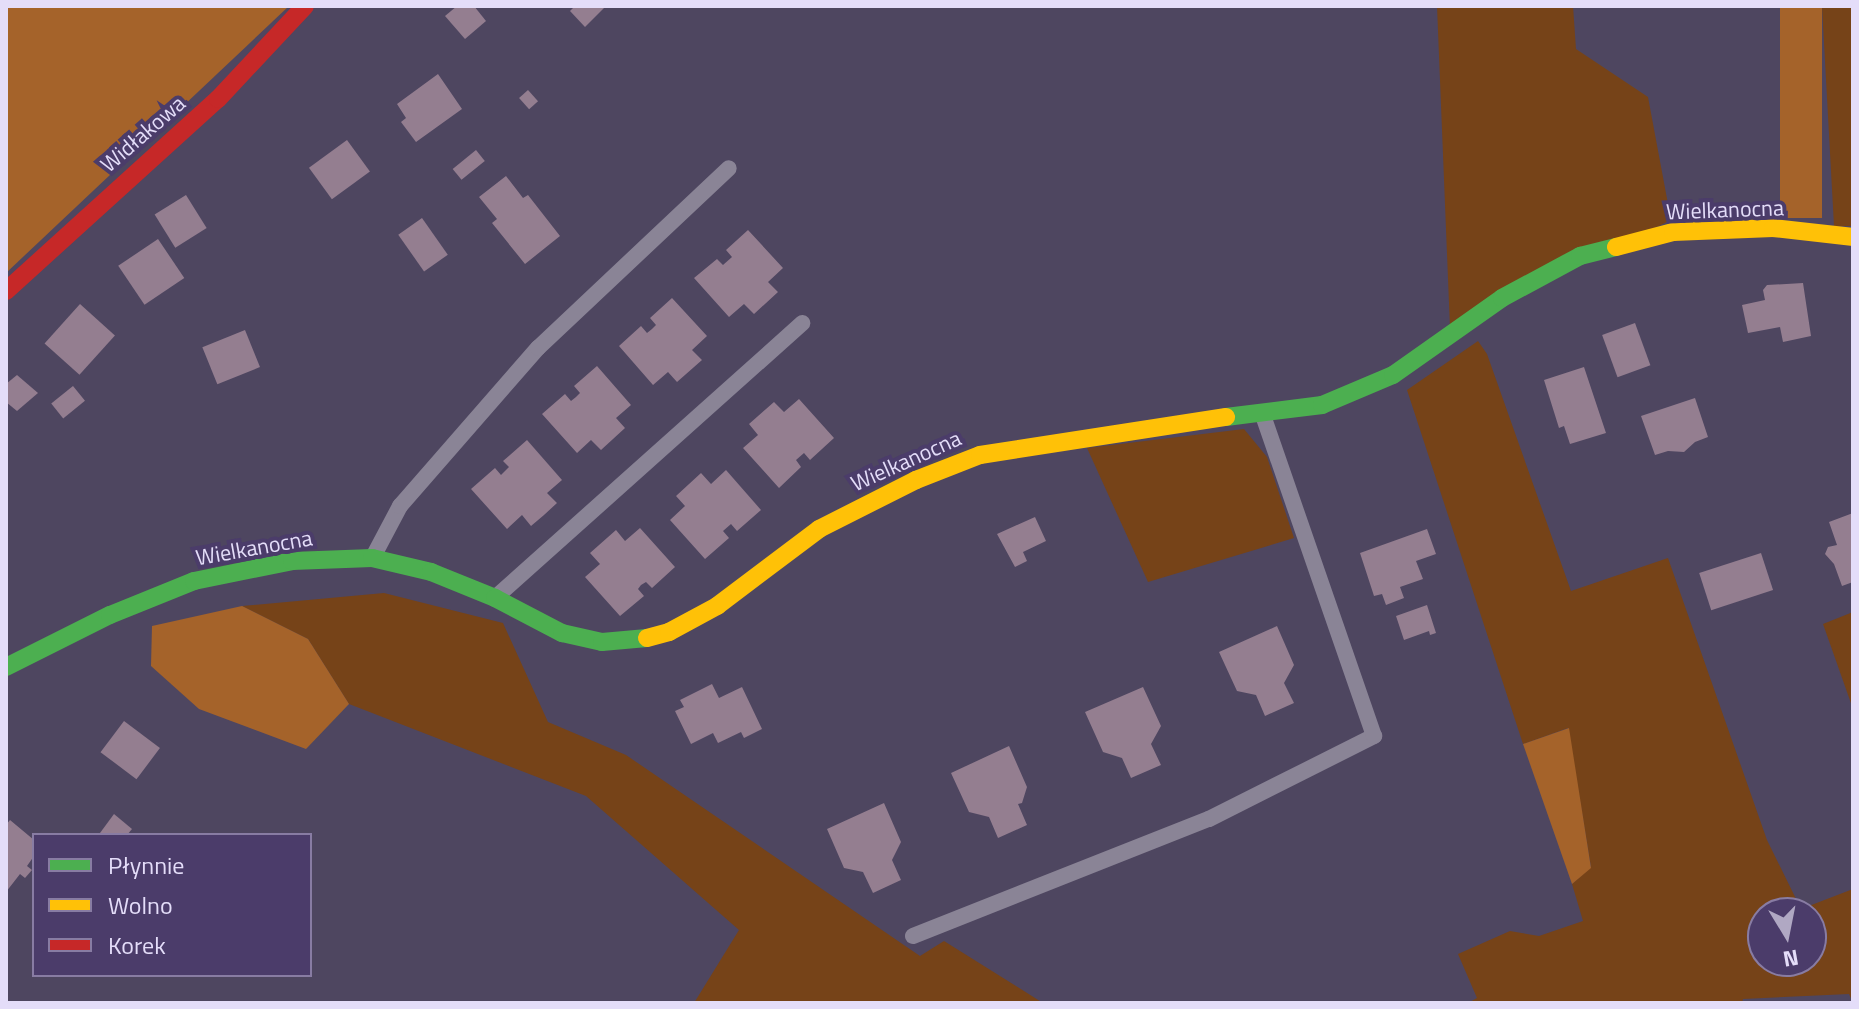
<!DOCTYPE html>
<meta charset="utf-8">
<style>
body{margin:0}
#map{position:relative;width:1859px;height:1009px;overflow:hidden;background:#4e4660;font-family:"Titillium Web",sans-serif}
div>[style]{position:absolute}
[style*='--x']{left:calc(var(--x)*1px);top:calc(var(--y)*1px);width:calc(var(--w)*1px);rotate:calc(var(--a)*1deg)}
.green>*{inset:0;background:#764318}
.forest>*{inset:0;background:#a5632a;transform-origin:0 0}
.building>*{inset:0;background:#947e90;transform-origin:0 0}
.lane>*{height:16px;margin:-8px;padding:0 8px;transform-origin:8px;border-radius:8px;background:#8a8496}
.fast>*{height:18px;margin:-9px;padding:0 9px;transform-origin:9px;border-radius:9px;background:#4caf50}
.slow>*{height:18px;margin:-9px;padding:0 9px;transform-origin:9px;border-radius:9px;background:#ffc107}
.jam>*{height:18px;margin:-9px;padding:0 9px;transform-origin:9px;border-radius:9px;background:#c62828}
span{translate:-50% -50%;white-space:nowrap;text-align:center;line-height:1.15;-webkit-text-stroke:8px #4b3c6a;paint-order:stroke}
.street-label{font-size:22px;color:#e4ddf9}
.frame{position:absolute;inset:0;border:8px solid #e4ddf9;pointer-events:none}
.legend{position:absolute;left:32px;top:833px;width:280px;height:144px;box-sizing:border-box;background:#4b3c6a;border:2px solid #887ca3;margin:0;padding:10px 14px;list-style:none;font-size:24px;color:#e4ddf9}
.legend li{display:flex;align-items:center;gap:16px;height:40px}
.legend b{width:40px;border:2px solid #887ca3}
.north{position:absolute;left:1747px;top:897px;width:80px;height:80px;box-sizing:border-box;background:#4b3c6a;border:2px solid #887ca3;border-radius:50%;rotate:170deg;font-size:22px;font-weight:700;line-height:32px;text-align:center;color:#e4ddf9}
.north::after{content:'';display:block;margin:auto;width:28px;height:36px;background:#b0a8c3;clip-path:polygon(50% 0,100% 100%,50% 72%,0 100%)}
</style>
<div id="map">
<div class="green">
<div style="clip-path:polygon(1437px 6px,1573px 6px,1576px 49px,1648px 97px,1671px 220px,1450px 328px)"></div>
<div style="clip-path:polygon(1822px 6px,1853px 6px,1853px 226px,1834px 226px)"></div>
<div style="clip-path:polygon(evenodd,1478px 341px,1487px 354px,1571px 591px,1668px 558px,1767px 840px,1801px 909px,1853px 889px,1853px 1003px,1849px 994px,1743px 999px,1742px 1003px,1468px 1003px,1477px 998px,1458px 954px,1510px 931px,1539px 936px,1583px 921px,1572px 884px,1591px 867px,1568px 728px,1523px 744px,1407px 390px,1478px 341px,1763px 913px,1811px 913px,1811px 961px,1763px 961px,1763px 913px)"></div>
<div style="clip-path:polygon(1244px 429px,1267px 457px,1294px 538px,1148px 582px,1087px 448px)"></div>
<div style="clip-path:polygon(384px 593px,503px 623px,548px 722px,626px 755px,920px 956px,944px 941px,1043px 1003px,694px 1003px,739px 930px,586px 796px,349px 704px,308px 639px,242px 606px)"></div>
<div style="clip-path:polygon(1853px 612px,1853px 709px,1823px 624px)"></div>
</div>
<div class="forest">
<div style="clip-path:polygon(6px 6px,289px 6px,6px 273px)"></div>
<div style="left:1780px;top:6px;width:42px;height:212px"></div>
<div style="clip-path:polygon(242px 606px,308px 639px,349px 704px,306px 749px,199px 709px,151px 666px,152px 626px)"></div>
<div style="clip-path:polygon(1569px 728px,1591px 868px,1572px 884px,1523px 744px)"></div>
</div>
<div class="building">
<div style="clip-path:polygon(457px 6px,474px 6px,486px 21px,465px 39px,445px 16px)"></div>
<div style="clip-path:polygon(575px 6px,606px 6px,585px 27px,570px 11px)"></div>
<div style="clip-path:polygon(438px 74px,462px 109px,416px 142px,401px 122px,406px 118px,397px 104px)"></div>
<div style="left:528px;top:90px;width:15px;height:12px;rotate:48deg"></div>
<div style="left:347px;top:140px;width:39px;height:47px;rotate:54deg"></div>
<div style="left:476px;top:150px;width:14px;height:30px;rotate:51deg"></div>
<div style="clip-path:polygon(506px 176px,523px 198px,528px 195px,560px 236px,525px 264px,492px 223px,497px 219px,479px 197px)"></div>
<div style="left:186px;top:195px;width:39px;height:37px;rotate:58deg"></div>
<div style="left:422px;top:218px;width:45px;height:29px;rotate:55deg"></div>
<div style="clip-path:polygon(748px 230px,783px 268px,768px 282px,778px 292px,754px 314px,744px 304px,729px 317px,694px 278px,717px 259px,723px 265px,732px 257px,726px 250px)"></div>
<div style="left:158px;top:239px;width:47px;height:48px;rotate:56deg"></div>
<div style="clip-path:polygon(1803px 283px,1811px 336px,1783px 342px,1780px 327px,1748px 333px,1742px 305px,1765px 300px,1763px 290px,1767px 285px)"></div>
<div style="clip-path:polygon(672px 298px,707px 336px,692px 350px,702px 360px,677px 382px,668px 372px,653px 385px,619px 346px,641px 326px,647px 333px,652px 329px,656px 325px,650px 318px)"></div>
<div style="left:80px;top:304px;width:47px;height:53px;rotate:42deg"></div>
<div style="left:1635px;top:323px;width:45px;height:35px;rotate:70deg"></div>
<div style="left:245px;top:330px;width:40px;height:46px;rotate:68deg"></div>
<div style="clip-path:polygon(597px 366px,631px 405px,616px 418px,625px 428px,601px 450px,591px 440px,577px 453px,542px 414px,565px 394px,571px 401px,576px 397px,580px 393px,574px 386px)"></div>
<div style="clip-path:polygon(1584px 367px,1606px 433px,1570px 444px,1564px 426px,1559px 428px,1544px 380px)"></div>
<div style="clip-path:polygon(17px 375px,38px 393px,17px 411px,6px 402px,6px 384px)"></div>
<div style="left:73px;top:386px;width:19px;height:28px;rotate:51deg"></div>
<div style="clip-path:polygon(1695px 398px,1708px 437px,1695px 442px,1684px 452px,1668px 451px,1655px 455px,1641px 416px)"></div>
<div style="clip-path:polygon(799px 399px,834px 438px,810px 460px,804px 453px,796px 460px,801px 467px,779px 488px,743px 448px,758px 435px,749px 424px,774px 402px,784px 412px)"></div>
<div style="clip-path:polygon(527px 440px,562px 480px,547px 493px,557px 503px,544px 515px,531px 526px,522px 515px,507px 529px,471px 489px,495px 468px,501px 475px,509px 467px,503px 461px)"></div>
<div style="clip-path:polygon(726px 470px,761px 510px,737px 531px,731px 524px,723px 531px,729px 538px,705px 559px,670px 520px,685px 506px,676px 496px,701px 473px,711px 484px)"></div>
<div style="clip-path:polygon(1853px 513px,1853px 582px,1842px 586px,1834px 564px,1825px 554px,1828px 547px,1837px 545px,1829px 522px)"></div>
<div style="clip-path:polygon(1035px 517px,1046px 541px,1023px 552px,1027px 561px,1015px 567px,997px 534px)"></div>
<div style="clip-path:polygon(640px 528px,675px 567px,652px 588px,646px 582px,641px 585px,638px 589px,644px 596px,620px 616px,585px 577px,600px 564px,590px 553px,616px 530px,625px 541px)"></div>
<div style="clip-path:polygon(1427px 529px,1436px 554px,1416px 561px,1423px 579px,1400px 587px,1404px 598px,1386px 605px,1382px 594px,1374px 596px,1360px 553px)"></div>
<div style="left:1761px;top:553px;width:39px;height:65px;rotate:72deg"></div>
<div style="clip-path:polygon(1427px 605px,1436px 633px,1430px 635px,1429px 631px,1404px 640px,1396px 616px)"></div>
<div style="clip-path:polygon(1277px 626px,1294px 665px,1284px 683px,1294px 703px,1265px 716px,1256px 695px,1237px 691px,1219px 652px)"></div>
<div style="clip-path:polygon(712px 684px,719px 698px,742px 687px,762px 729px,744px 738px,741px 732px,718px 743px,713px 733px,691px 744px,675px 711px,684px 707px,680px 700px)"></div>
<div style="clip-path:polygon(1143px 687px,1161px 726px,1151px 744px,1161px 765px,1131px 778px,1122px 758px,1103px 752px,1085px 712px)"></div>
<div style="left:124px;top:721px;width:45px;height:39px;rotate:37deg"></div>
<div style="clip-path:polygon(1009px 746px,1027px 787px,1022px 803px,1018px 804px,1027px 825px,998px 838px,989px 817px,969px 812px,951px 773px)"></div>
<div style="clip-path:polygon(884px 803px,901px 842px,892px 860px,901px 880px,873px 893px,863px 872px,844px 868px,827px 829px)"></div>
<div style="clip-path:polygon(114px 814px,132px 829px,127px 835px,100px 833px)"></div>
<div style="clip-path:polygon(10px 820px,34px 840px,34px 856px,27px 866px,32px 870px,25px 878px,20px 874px,6px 892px,6px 825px)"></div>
</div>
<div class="lane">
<div style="--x:373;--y:557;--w:58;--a:-62.1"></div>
<div style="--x:400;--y:506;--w:210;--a:-48.9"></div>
<div style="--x:538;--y:348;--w:262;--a:-43.3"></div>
<div style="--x:496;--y:597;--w:411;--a:-41.8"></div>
<div style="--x:913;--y:936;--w:318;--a:-21.6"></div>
<div style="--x:1209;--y:819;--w:185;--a:-26.7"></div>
<div style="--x:1374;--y:736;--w:339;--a:-109.1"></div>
</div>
<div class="fast">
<div style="--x:1226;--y:417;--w:97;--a:-7.1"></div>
<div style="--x:1322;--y:405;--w:77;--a:-22.9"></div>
<div style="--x:1393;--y:375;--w:133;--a:-35.2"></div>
<div style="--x:1502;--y:298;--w:89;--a:-28.3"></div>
<div style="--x:1580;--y:256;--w:37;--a:-14"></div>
<div style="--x:6;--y:667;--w:116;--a:-26.6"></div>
<div style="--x:110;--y:615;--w:91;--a:-22"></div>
<div style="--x:194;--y:581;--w:100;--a:-11.5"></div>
<div style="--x:292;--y:561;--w:80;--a:-2.1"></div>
<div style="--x:372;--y:558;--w:61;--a:13.3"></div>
<div style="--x:431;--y:572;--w:69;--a:22.1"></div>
<div style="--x:495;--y:598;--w:76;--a:27.6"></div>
<div style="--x:562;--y:633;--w:41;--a:12.7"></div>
<div style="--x:602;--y:642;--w:45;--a:-5.1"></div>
</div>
<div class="slow">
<div style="--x:1616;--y:247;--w:59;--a:-14.7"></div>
<div style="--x:1673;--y:232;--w:100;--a:-2.3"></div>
<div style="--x:1773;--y:228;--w:81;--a:6.4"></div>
<div style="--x:647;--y:638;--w:23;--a:-15"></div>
<div style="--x:669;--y:632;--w:55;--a:-28.4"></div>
<div style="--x:717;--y:606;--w:128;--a:-37"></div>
<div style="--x:819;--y:529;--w:109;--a:-26.8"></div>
<div style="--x:916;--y:480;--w:69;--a:-21.3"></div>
<div style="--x:980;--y:455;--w:249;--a:-8.8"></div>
</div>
<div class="jam">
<div style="--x:6;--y:291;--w:286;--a:-42.2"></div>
<div style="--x:218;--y:99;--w:127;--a:-46.9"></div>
</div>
<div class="street-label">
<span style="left:143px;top:134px;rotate:-41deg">Widłakowa</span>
<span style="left:1725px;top:210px;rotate:-2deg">Wielkanocna</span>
<span style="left:906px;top:461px;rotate:-24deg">Wielkanocna</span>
<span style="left:254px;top:548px;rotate:-10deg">Wielkanocna</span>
</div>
<div class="frame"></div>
<ul class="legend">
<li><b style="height:10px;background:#4caf50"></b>Płynnie</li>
<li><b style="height:10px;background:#ffc107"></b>Wolno</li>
<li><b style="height:10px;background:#c62828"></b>Korek</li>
</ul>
<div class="north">N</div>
</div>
